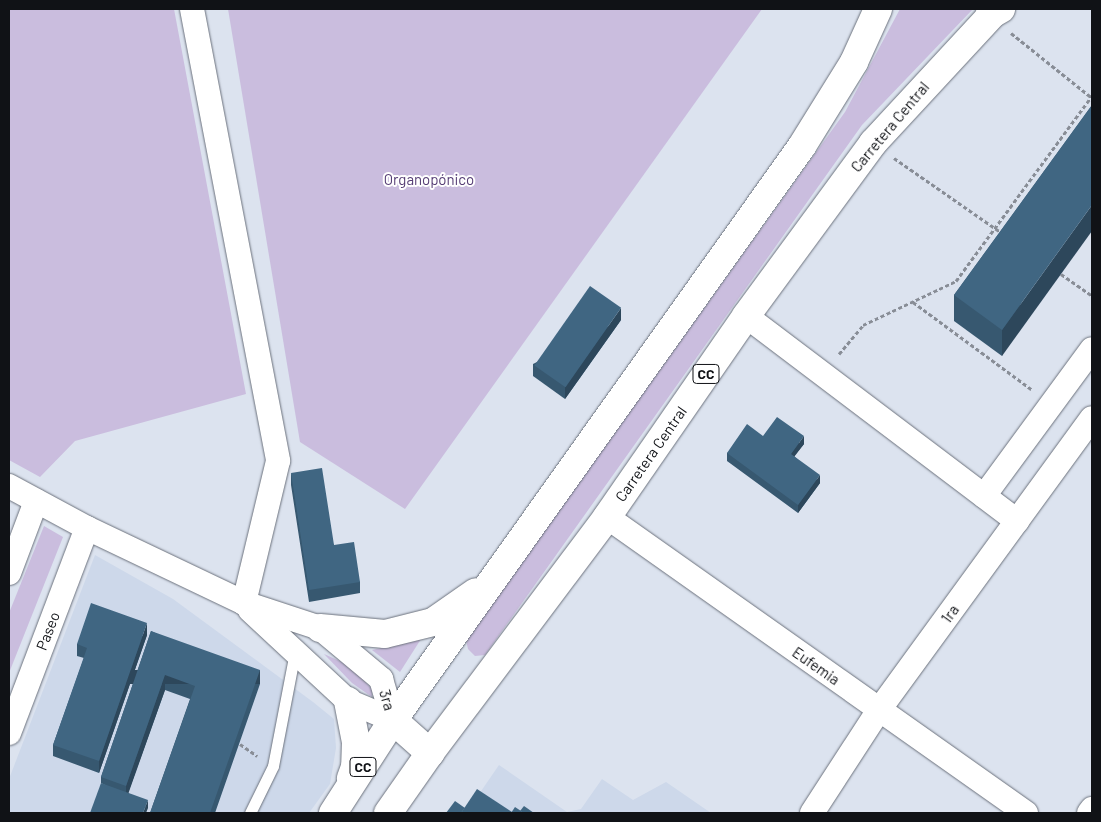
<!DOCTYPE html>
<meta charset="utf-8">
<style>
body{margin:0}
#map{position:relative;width:1101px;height:822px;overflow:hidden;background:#dce3ef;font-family:Barlow,sans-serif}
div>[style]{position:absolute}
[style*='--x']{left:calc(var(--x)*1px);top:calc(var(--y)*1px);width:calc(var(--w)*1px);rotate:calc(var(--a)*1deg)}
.built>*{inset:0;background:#cdd8ea}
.green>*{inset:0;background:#cabdde}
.path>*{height:3px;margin-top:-1.5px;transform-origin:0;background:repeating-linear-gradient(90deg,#888d96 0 4px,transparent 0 6.5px)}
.roads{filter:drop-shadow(0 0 1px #6b717c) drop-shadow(0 0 1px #6b717c)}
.service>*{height:11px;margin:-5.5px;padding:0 5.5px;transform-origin:5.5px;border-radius:5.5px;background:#fff}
.minor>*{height:24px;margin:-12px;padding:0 12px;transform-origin:12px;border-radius:12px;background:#fff}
.primary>*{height:28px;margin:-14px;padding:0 14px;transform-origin:14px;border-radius:14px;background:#fff}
.trunk>*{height:28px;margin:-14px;padding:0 14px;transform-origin:14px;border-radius:14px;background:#fff}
.wall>*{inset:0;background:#375870}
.shaded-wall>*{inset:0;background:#2d475b;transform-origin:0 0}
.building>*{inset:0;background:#406682;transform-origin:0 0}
span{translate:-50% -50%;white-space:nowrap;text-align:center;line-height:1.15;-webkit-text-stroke:4px #fff;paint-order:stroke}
.shield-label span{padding:1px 4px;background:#fff;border:1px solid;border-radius:4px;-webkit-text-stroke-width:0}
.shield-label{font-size:14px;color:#101216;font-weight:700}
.street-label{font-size:15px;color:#101216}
.park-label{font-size:15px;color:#563e75}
.frame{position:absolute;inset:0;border:10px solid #101216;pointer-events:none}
</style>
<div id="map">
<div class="built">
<div style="clip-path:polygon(95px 555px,173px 599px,313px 702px,334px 719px,336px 748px,330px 784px,309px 813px,9px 813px,9px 779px)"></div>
<div style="clip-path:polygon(499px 765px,567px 812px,581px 809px,602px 779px,633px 800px,666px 782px,711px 813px,466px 813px)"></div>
</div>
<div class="green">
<div style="clip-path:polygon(9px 9px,174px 9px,246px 394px,75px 441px,40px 477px,9px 460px)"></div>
<div style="clip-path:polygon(228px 9px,762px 9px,405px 509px,300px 442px)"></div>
<div style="clip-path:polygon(900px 9px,973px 9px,862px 125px,485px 655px,475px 656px,468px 649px,466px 640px,845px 112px)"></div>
<div style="clip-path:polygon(44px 526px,63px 537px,9px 673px,9px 613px)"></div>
<div style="clip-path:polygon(421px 639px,400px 672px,372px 650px)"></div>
<div style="clip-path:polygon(324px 654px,351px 666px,372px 689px,372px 697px,352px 683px)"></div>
</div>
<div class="path">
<div style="--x:1011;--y:33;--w:102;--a:38.7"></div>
<div style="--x:894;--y:158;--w:131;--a:34.8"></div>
<div style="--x:1061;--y:274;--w:38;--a:35"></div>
<div style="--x:913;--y:302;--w:147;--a:36.4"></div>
<div style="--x:839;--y:354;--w:38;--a:-50"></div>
<div style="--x:863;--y:325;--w:103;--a:-25.3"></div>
<div style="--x:956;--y:281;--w:230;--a:-53.7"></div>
<div style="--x:240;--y:744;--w:21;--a:35"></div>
</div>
<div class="roads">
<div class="service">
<div style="--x:250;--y:813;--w:52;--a:-63.9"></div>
<div style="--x:273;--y:766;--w:116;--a:-79.1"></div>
</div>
<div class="minor">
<div style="--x:192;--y:9;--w:460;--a:79.2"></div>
<div style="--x:278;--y:461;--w:146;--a:103.5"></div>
<div style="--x:746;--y:316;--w:340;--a:37.1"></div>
<div style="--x:9;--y:486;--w:89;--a:28.3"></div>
<div style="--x:87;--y:528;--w:174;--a:25.5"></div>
<div style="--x:244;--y:603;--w:80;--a:18.2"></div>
<div style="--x:320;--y:628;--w:80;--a:39.9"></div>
<div style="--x:381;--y:679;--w:43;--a:73.7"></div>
<div style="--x:984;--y:496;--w:182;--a:-53.7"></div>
<div style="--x:607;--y:517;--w:513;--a:35.24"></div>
<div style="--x:9;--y:573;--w:77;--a:-69.4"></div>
<div style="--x:250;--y:610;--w:134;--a:42.9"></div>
<div style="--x:348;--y:701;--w:49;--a:22.9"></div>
<div style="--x:9;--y:733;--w:219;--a:-69.2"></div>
<div style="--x:812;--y:813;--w:123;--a:-57"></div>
<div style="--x:879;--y:710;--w:361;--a:-53.9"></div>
<div style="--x:1089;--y:813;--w:5;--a:-53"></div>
</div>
<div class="primary">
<div style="--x:320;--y:628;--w:65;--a:5.3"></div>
<div style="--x:385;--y:634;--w:49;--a:-14"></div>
<div style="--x:433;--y:622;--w:52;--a:-34.9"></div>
<div style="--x:348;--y:701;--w:42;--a:79"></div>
<div style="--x:356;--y:742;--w:25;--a:92"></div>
<div style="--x:355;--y:767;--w:12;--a:110"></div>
<div style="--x:393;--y:720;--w:50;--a:41.7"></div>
<div style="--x:333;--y:813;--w:111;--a:-57.2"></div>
<div style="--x:393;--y:720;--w:705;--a:-54.53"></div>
<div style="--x:802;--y:146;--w:99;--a:-58.2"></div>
<div style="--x:854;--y:62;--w:58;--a:-65.6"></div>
<div style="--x:388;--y:813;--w:73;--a:-55"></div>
<div style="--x:430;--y:753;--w:295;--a:-53.1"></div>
<div style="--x:607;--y:517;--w:244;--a:-55.3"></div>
<div style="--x:746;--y:316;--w:215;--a:-53.7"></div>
<div style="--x:873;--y:143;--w:183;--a:-47.2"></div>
</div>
<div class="trunk">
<div style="--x:989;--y:16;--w:14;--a:-30"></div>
</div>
</div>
<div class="wall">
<div style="clip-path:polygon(1092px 105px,1002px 356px,954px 321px,954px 295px)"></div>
<div style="clip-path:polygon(621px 320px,565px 399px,533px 376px,533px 364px)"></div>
<div style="clip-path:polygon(763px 436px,804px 444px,794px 456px,820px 483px,798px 513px,727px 461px,727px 453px)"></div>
<div style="clip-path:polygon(291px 473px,334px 545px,360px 582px,360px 593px,309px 602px,291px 485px)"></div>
<div style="clip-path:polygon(151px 631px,260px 684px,215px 813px,150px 813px,190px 699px,165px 690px,128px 793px,148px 808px,101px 783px,101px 777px)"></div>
<div style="clip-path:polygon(147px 635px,99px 773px,53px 756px,53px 745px,84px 658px,77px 656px,77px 644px)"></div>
</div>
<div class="shaded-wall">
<div style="clip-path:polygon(1092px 205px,1092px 231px,1002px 356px,1002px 330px)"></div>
<div style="clip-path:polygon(621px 308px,621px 320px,565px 399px,565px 387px)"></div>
<div style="clip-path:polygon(804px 436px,804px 444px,791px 461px,791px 454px)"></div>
<div style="clip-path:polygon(820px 475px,820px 483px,798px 513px,798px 505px)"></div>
<div style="clip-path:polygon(147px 623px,147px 635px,99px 773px,99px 761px)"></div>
<div style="left:260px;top:670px;width:14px;height:151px;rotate:90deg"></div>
<div style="clip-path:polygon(165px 675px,165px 690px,126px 800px,126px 786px)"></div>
<div style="clip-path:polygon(148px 800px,148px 808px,146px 813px,143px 813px)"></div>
</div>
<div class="building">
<div style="clip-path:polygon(1092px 105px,1092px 205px,1002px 330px,954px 295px)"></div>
<div style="left:590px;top:286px;width:38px;height:97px;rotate:35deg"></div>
<div style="clip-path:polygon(777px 417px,804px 436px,791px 454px,820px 475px,798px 505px,727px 453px,747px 424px,763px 436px)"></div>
<div style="clip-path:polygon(322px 468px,334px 545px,354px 542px,360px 582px,309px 590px,291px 473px)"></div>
<div style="clip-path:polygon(91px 603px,147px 623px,99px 761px,53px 745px,87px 648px,77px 644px)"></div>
<div style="clip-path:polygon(151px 631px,260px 670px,210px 813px,150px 813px,195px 686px,165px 675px,126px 786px,101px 777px)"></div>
<div style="clip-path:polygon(101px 783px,148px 800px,143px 813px,90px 813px)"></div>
<div style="clip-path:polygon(477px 789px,512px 812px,511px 813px,461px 813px)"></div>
<div style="clip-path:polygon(455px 801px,465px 808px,461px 813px,446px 813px)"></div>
<div style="clip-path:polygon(524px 806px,534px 813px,524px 813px,520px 811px)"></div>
<div style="clip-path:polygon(515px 807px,524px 813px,511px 813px)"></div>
</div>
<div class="shield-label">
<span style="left:706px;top:374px">CC</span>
<span style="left:363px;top:767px">CC</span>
</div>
<div class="street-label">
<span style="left:890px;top:127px;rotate:-50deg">Carretera Central</span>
<span style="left:651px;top:454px;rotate:-55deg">Carretera Central</span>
<span style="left:950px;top:614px;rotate:-54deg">1ra</span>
<span style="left:48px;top:631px;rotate:-69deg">Paseo</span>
<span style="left:816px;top:666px;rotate:35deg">Eufemia</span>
<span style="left:387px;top:700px;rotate:74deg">3ra</span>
</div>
<div class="park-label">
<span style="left:429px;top:180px">Organopónico</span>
</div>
<div class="frame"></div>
</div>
